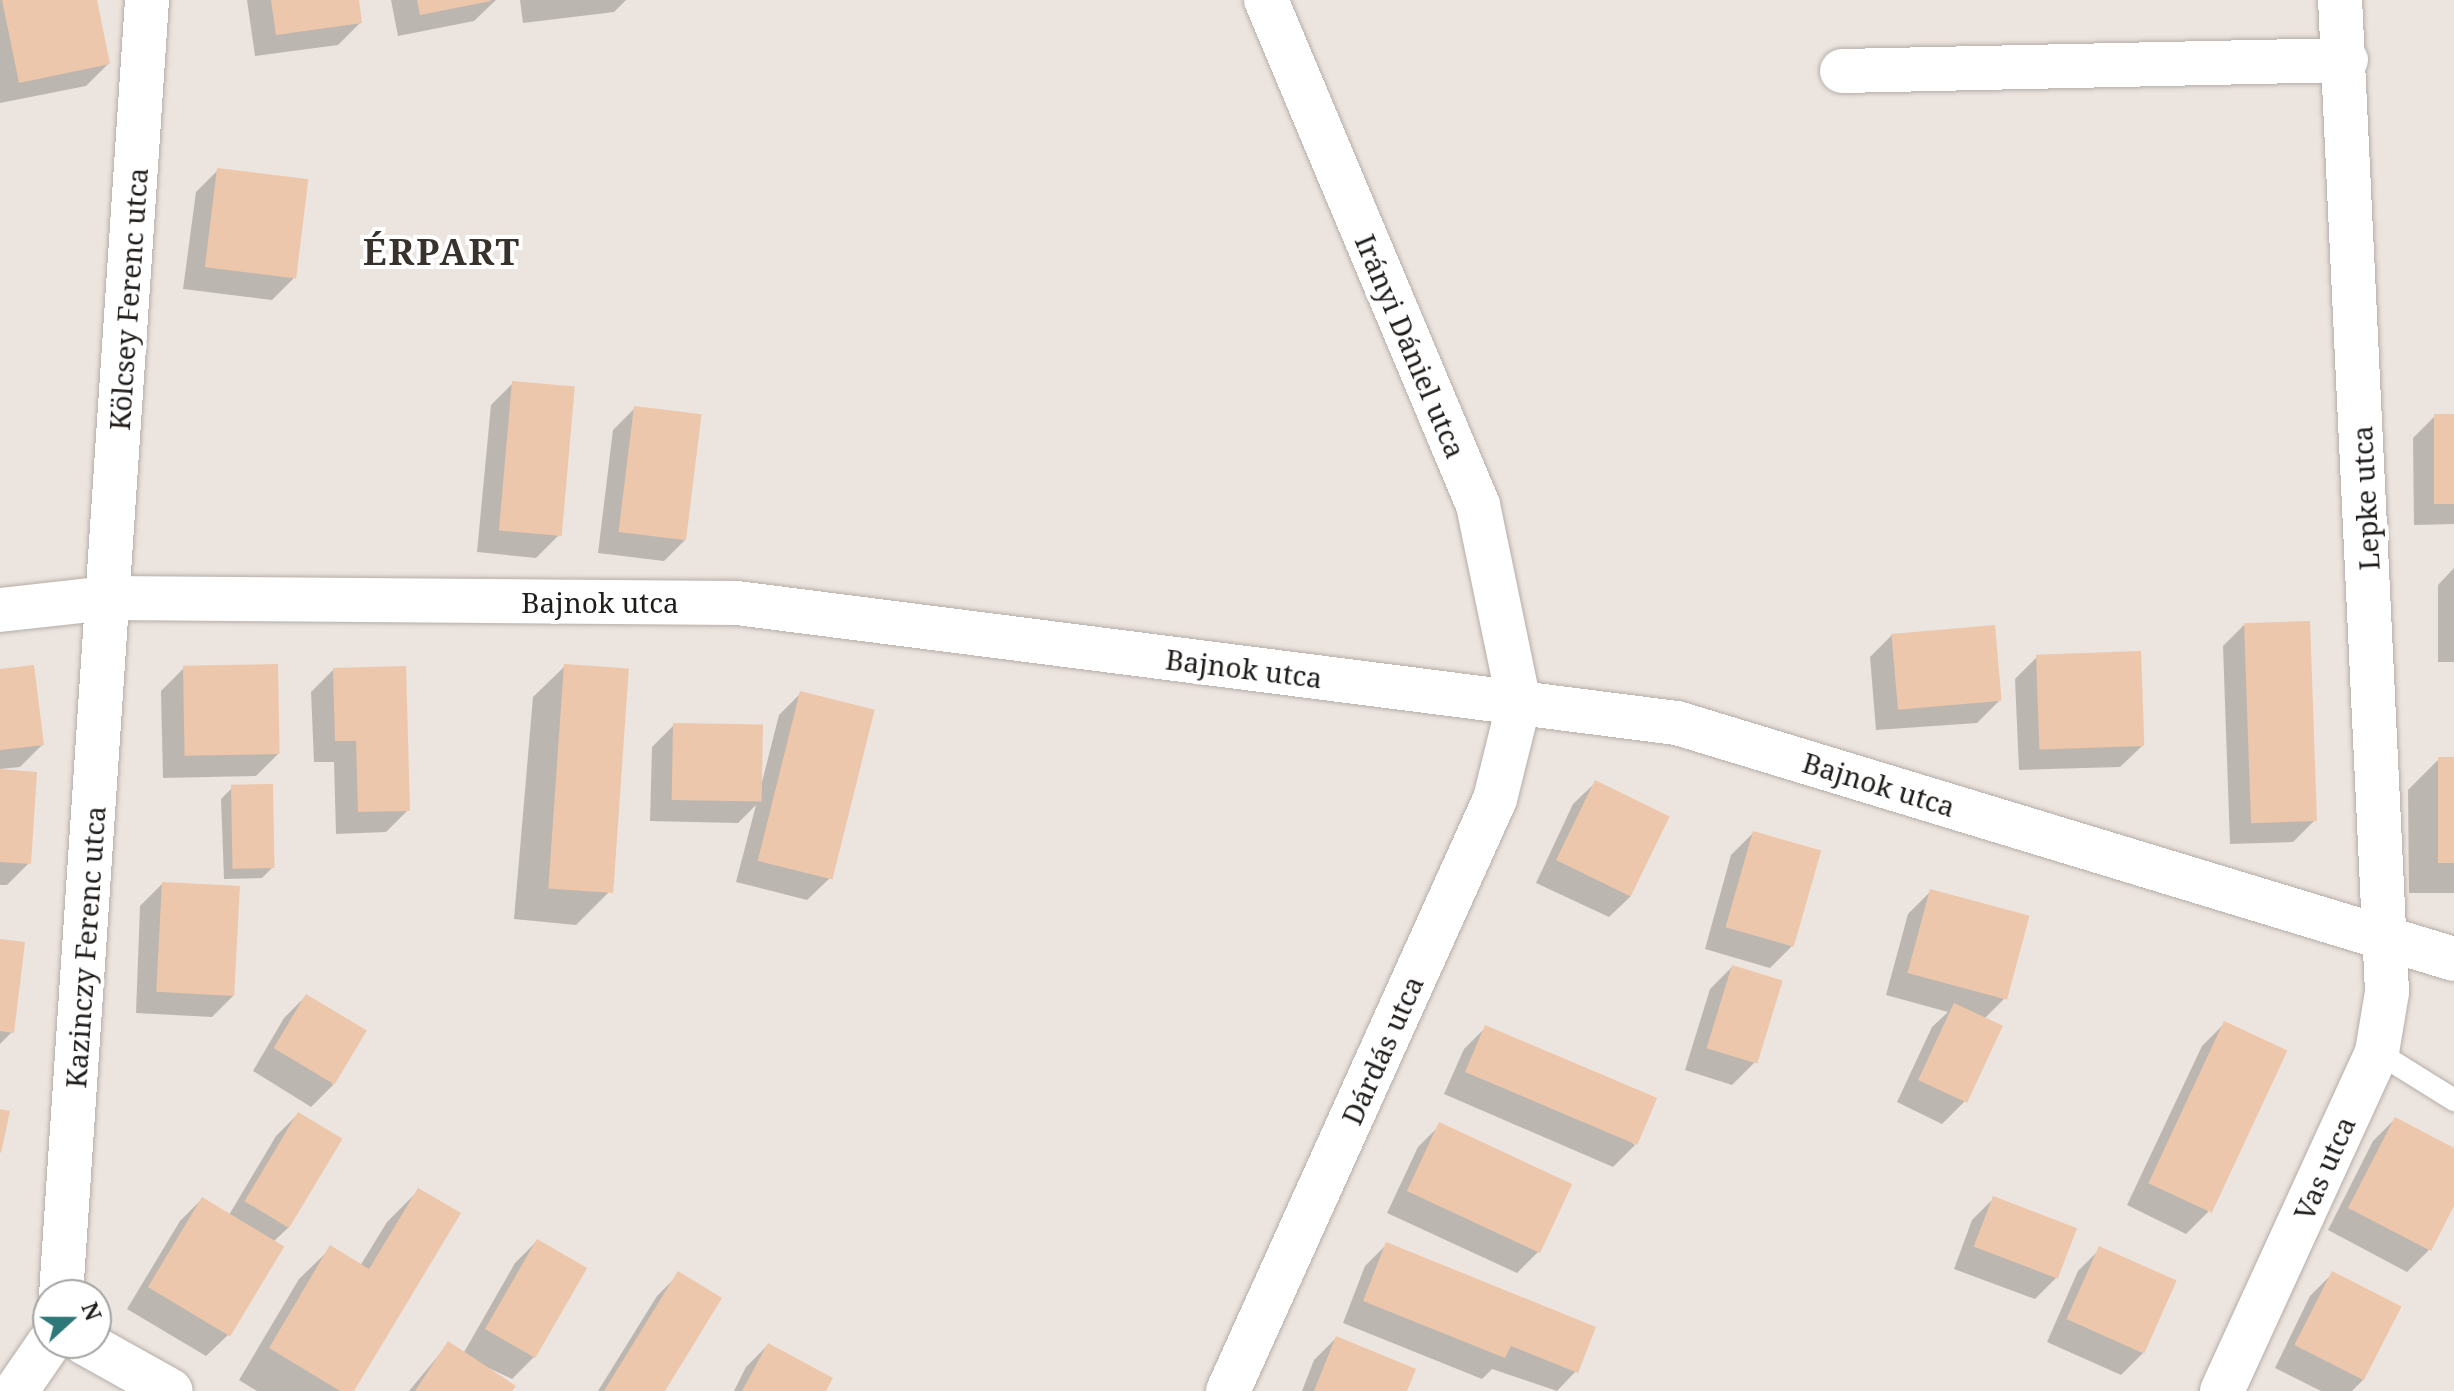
<!DOCTYPE html>
<meta charset="utf-8">
<style>
body{margin:0}
#map{position:relative;width:2454px;height:1391px;overflow:hidden;background:#ece4de;font-family:"Noto Serif",serif}
div>[style]{position:absolute}
[style*='--x']{left:calc(var(--x)*1px);top:calc(var(--y)*1px);width:calc(var(--w)*1px);rotate:calc(var(--a)*1deg)}
.shadow>*{inset:0;background:#0003}
.building>*{inset:0;background:#ecc7ab;transform-origin:0 0}
.roads{filter:drop-shadow(0 0 2px #b5ada8) drop-shadow(0 0 2px #b5ada8)}
.service>*{height:22px;margin:-11px;padding:0 11px;transform-origin:11px;border-radius:11px;background:#fff}
.minor>*{height:44px;margin:-22px;padding:0 22px;transform-origin:22px;border-radius:22px;background:#fff}
span{translate:-50% -50%;white-space:nowrap;text-align:center;line-height:1.15;-webkit-text-stroke:8px #fff;paint-order:stroke}
.street-label{font-size:28px;color:#1f1c1a}
.district-label{font-size:36px;color:#38322d;font-weight:700;letter-spacing:2px}
.north{position:absolute;left:32px;top:1279px;width:80px;height:80px;box-sizing:border-box;background:#fff;border:2px solid #a5a4a3;border-radius:50%;rotate:69deg;font-size:22px;font-weight:700;line-height:32px;text-align:center;color:#1f1c1a}
.north::after{content:'';display:block;margin:auto;width:28px;height:36px;background:#2e787a;clip-path:polygon(50% 0,100% 100%,50% 72%,0 100%)}
</style>
<div id="map">
<div class="shadow">
<div style="clip-path:polygon(0 0,95px 0,108px 64px,86px 86px,0 103px)"></div>
<div style="clip-path:polygon(247px 0,357px 0,360px 23px,338px 45px,255px 56px)"></div>
<div style="clip-path:polygon(391px 0,496px 0,474px 21px,398px 36px)"></div>
<div style="clip-path:polygon(520px 0,626px 0,614px 12px,523px 23px)"></div>
<div style="clip-path:polygon(218px 170px,294px 278px,272px 300px,183px 289px,196px 192px)"></div>
<div style="clip-path:polygon(513px 383px,558px 536px,536px 558px,477px 552px,491px 405px)"></div>
<div style="clip-path:polygon(635px 408px,686px 539px,664px 561px,598px 553px,613px 430px)"></div>
<div style="clip-path:polygon(2435px 416px,2454px 416px,2454px 524px,2414px 525px,2413px 438px)"></div>
<div style="clip-path:polygon(2454px 568px,2454px 662px,2438px 662px,2438px 585px)"></div>
<div style="clip-path:polygon(2245px 624px,2315px 820px,2293px 842px,2230px 844px,2223px 646px)"></div>
<div style="clip-path:polygon(1892px 635px,1999px 701px,1977px 723px,1876px 730px,1870px 657px)"></div>
<div style="clip-path:polygon(2037px 657px,2142px 746px,2120px 767px,2019px 770px,2015px 679px)"></div>
<div style="clip-path:polygon(565px 666px,608px 893px,576px 925px,514px 919px,533px 697px)"></div>
<div style="clip-path:polygon(183px 669px,278px 754px,256px 776px,163px 778px,161px 691px)"></div>
<div style="clip-path:polygon(333px 670px,408px 810px,386px 832px,336px 834px,334px 762px,314px 762px,311px 692px)"></div>
<div style="clip-path:polygon(0 671px,42px 745px,20px 767px,0 769px)"></div>
<div style="clip-path:polygon(801px 693px,829px 879px,807px 900px,736px 882px,756px 805px,738px 823px,650px 821px,652px 747px,674px 725px,762px 782px,779px 715px)"></div>
<div style="clip-path:polygon(2439px 759px,2454px 759px,2454px 893px,2409px 893px,2408px 790px)"></div>
<div style="clip-path:polygon(0 771px,29px 863px,7px 885px,0 885px)"></div>
<div style="clip-path:polygon(1595px 783px,1631px 896px,1609px 917px,1536px 883px,1573px 804px)"></div>
<div style="clip-path:polygon(232px 788px,273px 867px,262px 878px,224px 879px,221px 799px)"></div>
<div style="clip-path:polygon(1753px 833px,1792px 946px,1770px 968px,1705px 949px,1731px 855px)"></div>
<div style="clip-path:polygon(162px 884px,234px 995px,212px 1017px,136px 1013px,140px 906px)"></div>
<div style="clip-path:polygon(1930px 892px,2004px 999px,1984px 1019px,1964px 1102px,1942px 1124px,1897px 1102px,1932px 1027px,1948px 1012px,1886px 995px,1908px 914px)"></div>
<div style="clip-path:polygon(0 941px,12px 1032px,0 1044px)"></div>
<div style="clip-path:polygon(1732px 967px,1754px 1063px,1732px 1085px,1685px 1070px,1710px 989px)"></div>
<div style="clip-path:polygon(306px 996px,333px 1085px,311px 1107px,253px 1071px,284px 1018px)"></div>
<div style="clip-path:polygon(2224px 1024px,2208px 1212px,2186px 1234px,2127px 1205px,2202px 1046px)"></div>
<div style="clip-path:polygon(1486px 1027px,1635px 1145px,1613px 1167px,1444px 1094px,1464px 1049px)"></div>
<div style="clip-path:polygon(298px 1114px,289px 1227px,273px 1242px,228px 1335px,206px 1356px,127px 1309px,180px 1221px,202px 1199px,229px 1215px,276px 1136px)"></div>
<div style="clip-path:polygon(2395px 1119px,2454px 1150px,2454px 1202px,2429px 1250px,2407px 1272px,2328px 1230px,2373px 1141px)"></div>
<div style="clip-path:polygon(1440px 1125px,1538px 1252px,1517px 1273px,1387px 1213px,1418px 1147px)"></div>
<div style="clip-path:polygon(419px 1190px,351px 1391px,257px 1391px,239px 1380px,299px 1279px,331px 1248px,360px 1266px,387px 1222px)"></div>
<div style="clip-path:polygon(1994px 1198px,2057px 1277px,2035px 1299px,1954px 1269px,1972px 1220px)"></div>
<div style="clip-path:polygon(537px 1241px,585px 1269px,534px 1357px,512px 1379px,474px 1361px,510px 1391px,409px 1391px,448px 1344px,463px 1354px,515px 1263px)"></div>
<div style="clip-path:polygon(1387px 1244px,1576px 1371px,1557px 1391px,1492px 1369px,1482px 1379px,1343px 1323px,1365px 1266px)"></div>
<div style="clip-path:polygon(2100px 1249px,2143px 1353px,2121px 1375px,2047px 1342px,2078px 1271px)"></div>
<div style="clip-path:polygon(679px 1274px,663px 1391px,598px 1391px,657px 1296px)"></div>
<div style="clip-path:polygon(2332px 1274px,2364px 1379px,2352px 1391px,2321px 1391px,2275px 1368px,2310px 1296px)"></div>
<div style="clip-path:polygon(1336px 1338px,1404px 1391px,1302px 1391px,1314px 1360px)"></div>
<div style="clip-path:polygon(768px 1345px,824px 1391px,734px 1391px,746px 1367px)"></div>
</div>
<div class="building">
<div style="clip-path:polygon(2px 0,97px 0,110px 64px,19px 83px)"></div>
<div style="clip-path:polygon(271px 0,359px 0,362px 23px,276px 35px)"></div>
<div style="clip-path:polygon(417px 0,490px 0,491px 1px,420px 15px)"></div>
<div style="left:217px;top:168px;width:92px;height:100px;rotate:7deg"></div>
<div style="left:512px;top:381px;width:63px;height:150px;rotate:5deg"></div>
<div style="left:634px;top:406px;width:68px;height:127px;rotate:7deg"></div>
<div style="left:2434px;top:414px;width:20px;height:90px"></div>
<div style="left:2310px;top:621px;width:200px;height:66px;rotate:88deg"></div>
<div style="left:1995px;top:625px;width:76px;height:104px;rotate:85deg"></div>
<div style="left:2141px;top:651px;width:95px;height:105px;rotate:88deg"></div>
<div style="left:278px;top:664px;width:90px;height:95px;rotate:89deg"></div>
<div style="left:564px;top:664px;width:65px;height:225px;rotate:4deg"></div>
<div style="clip-path:polygon(34px 665px,44px 745px,0 750px,0 669px)"></div>
<div style="clip-path:polygon(406px 666px,410px 811px,358px 812px,356px 741px,335px 741px,333px 668px)"></div>
<div style="left:800px;top:691px;width:77px;height:175px;rotate:14deg"></div>
<div style="left:673px;top:723px;width:90px;height:77px;rotate:1deg"></div>
<div style="left:2438px;top:757px;width:16px;height:106px"></div>
<div style="clip-path:polygon(0 769px,37px 772px,31px 864px,0 862px)"></div>
<div style="left:1595px;top:780px;width:83px;height:89px;rotate:26deg"></div>
<div style="left:273px;top:784px;width:84px;height:42px;rotate:89deg"></div>
<div style="left:1753px;top:831px;width:71px;height:100px;rotate:16deg"></div>
<div style="left:162px;top:882px;width:78px;height:110px;rotate:3deg"></div>
<div style="left:1930px;top:889px;width:103px;height:87px;rotate:15deg"></div>
<div style="clip-path:polygon(0 939px,25px 942px,14px 1033px,0 1031px)"></div>
<div style="left:1732px;top:965px;width:53px;height:87px;rotate:17deg"></div>
<div style="left:306px;top:994px;width:71px;height:63px;rotate:31deg"></div>
<div style="left:1954px;top:1003px;width:54px;height:85px;rotate:25deg"></div>
<div style="left:2224px;top:1021px;width:70px;height:179px;rotate:25deg"></div>
<div style="left:1485px;top:1025px;width:187px;height:51px;rotate:23deg"></div>
<div style="clip-path:polygon(0 1109px,10px 1111px,1px 1153px,0 1152px)"></div>
<div style="left:298px;top:1112px;width:52px;height:104px;rotate:31deg"></div>
<div style="clip-path:polygon(2395px 1117px,2454px 1148px,2454px 1206px,2431px 1251px,2348px 1208px)"></div>
<div style="left:1439px;top:1122px;width:147px;height:76px;rotate:25deg"></div>
<div style="clip-path:polygon(418px 1188px,461px 1213px,354px 1391px,340px 1391px,269px 1348px,330px 1245px,369px 1269px)"></div>
<div style="left:1993px;top:1196px;width:90px;height:54px;rotate:21deg"></div>
<div style="left:202px;top:1197px;width:96px;height:105px;rotate:31deg"></div>
<div style="left:537px;top:1239px;width:58px;height:104px;rotate:30deg"></div>
<div style="clip-path:polygon(1386px 1242px,1596px 1327px,1578px 1373px,1511px 1346px,1505px 1358px,1363px 1301px)"></div>
<div style="left:2099px;top:1246px;width:85px;height:80px;rotate:24deg"></div>
<div style="clip-path:polygon(678px 1271px,722px 1298px,665px 1391px,604px 1391px)"></div>
<div style="left:2332px;top:1271px;width:78px;height:83px;rotate:27deg"></div>
<div style="clip-path:polygon(1336px 1336px,1416px 1369px,1407px 1391px,1314px 1391px)"></div>
<div style="clip-path:polygon(448px 1341px,516px 1386px,512px 1391px,415px 1391px)"></div>
<div style="clip-path:polygon(768px 1343px,833px 1378px,826px 1391px,742px 1391px)"></div>
</div>
<div class="roads">
<div class="service">
<div style="--x:2377;--y:1052;--w:91;--a:31.9"></div>
</div>
<div class="minor">
<div style="--x:1842;--y:71;--w:504;--a:-1.25"></div>
<div style="--x:0;--y:610;--w:110;--a:-6.3"></div>
<div style="--x:109;--y:598;--w:628;--a:0.46"></div>
<div style="--x:737;--y:603;--w:948;--a:7.28"></div>
<div style="--x:1677;--y:723;--w:812;--a:16.9"></div>
<div style="--x:61;--y:1295;--w:1298;--a:-86.2"></div>
<div style="--x:85;--y:1343;--w:98;--a:29.2"></div>
<div style="--x:16;--y:1391;--w:58;--a:-55.5"></div>
<div style="--x:1228;--y:1391;--w:649;--a:-65.72"></div>
<div style="--x:1495;--y:799;--w:99;--a:-76"></div>
<div style="--x:1519;--y:703;--w:202;--a:-101.7"></div>
<div style="--x:1478;--y:505;--w:548;--a:-112.77"></div>
<div style="--x:2222;--y:1391;--w:373;--a:-65.4"></div>
<div style="--x:2377;--y:1052;--w:61;--a:-80.5"></div>
<div style="--x:2387;--y:992;--w:993;--a:-92.71"></div>
</div>
</div>
<div class="street-label">
<span style="left:128px;top:299px;rotate:-86deg">Kölcsey Ferenc utca</span>
<span style="left:1411px;top:346px;rotate:67deg">Irányi Dániel utca</span>
<span style="left:2365px;top:498px;rotate:-93deg">Lepke utca</span>
<span style="left:600px;top:602px">Bajnok utca</span>
<span style="left:1244px;top:668px;rotate:7deg">Bajnok utca</span>
<span style="left:1879px;top:784px;rotate:17deg">Bajnok utca</span>
<span style="left:85px;top:947px;rotate:-86deg">Kazinczy Ferenc utca</span>
<span style="left:1382px;top:1050px;rotate:-66deg">Dárdás utca</span>
<span style="left:2324px;top:1168px;rotate:-66deg">Vas utca</span>
</div>
<div class="district-label">
<span style="left:442px;top:252px">ÉRPART</span>
</div>
<div class="north">N</div>
</div>
